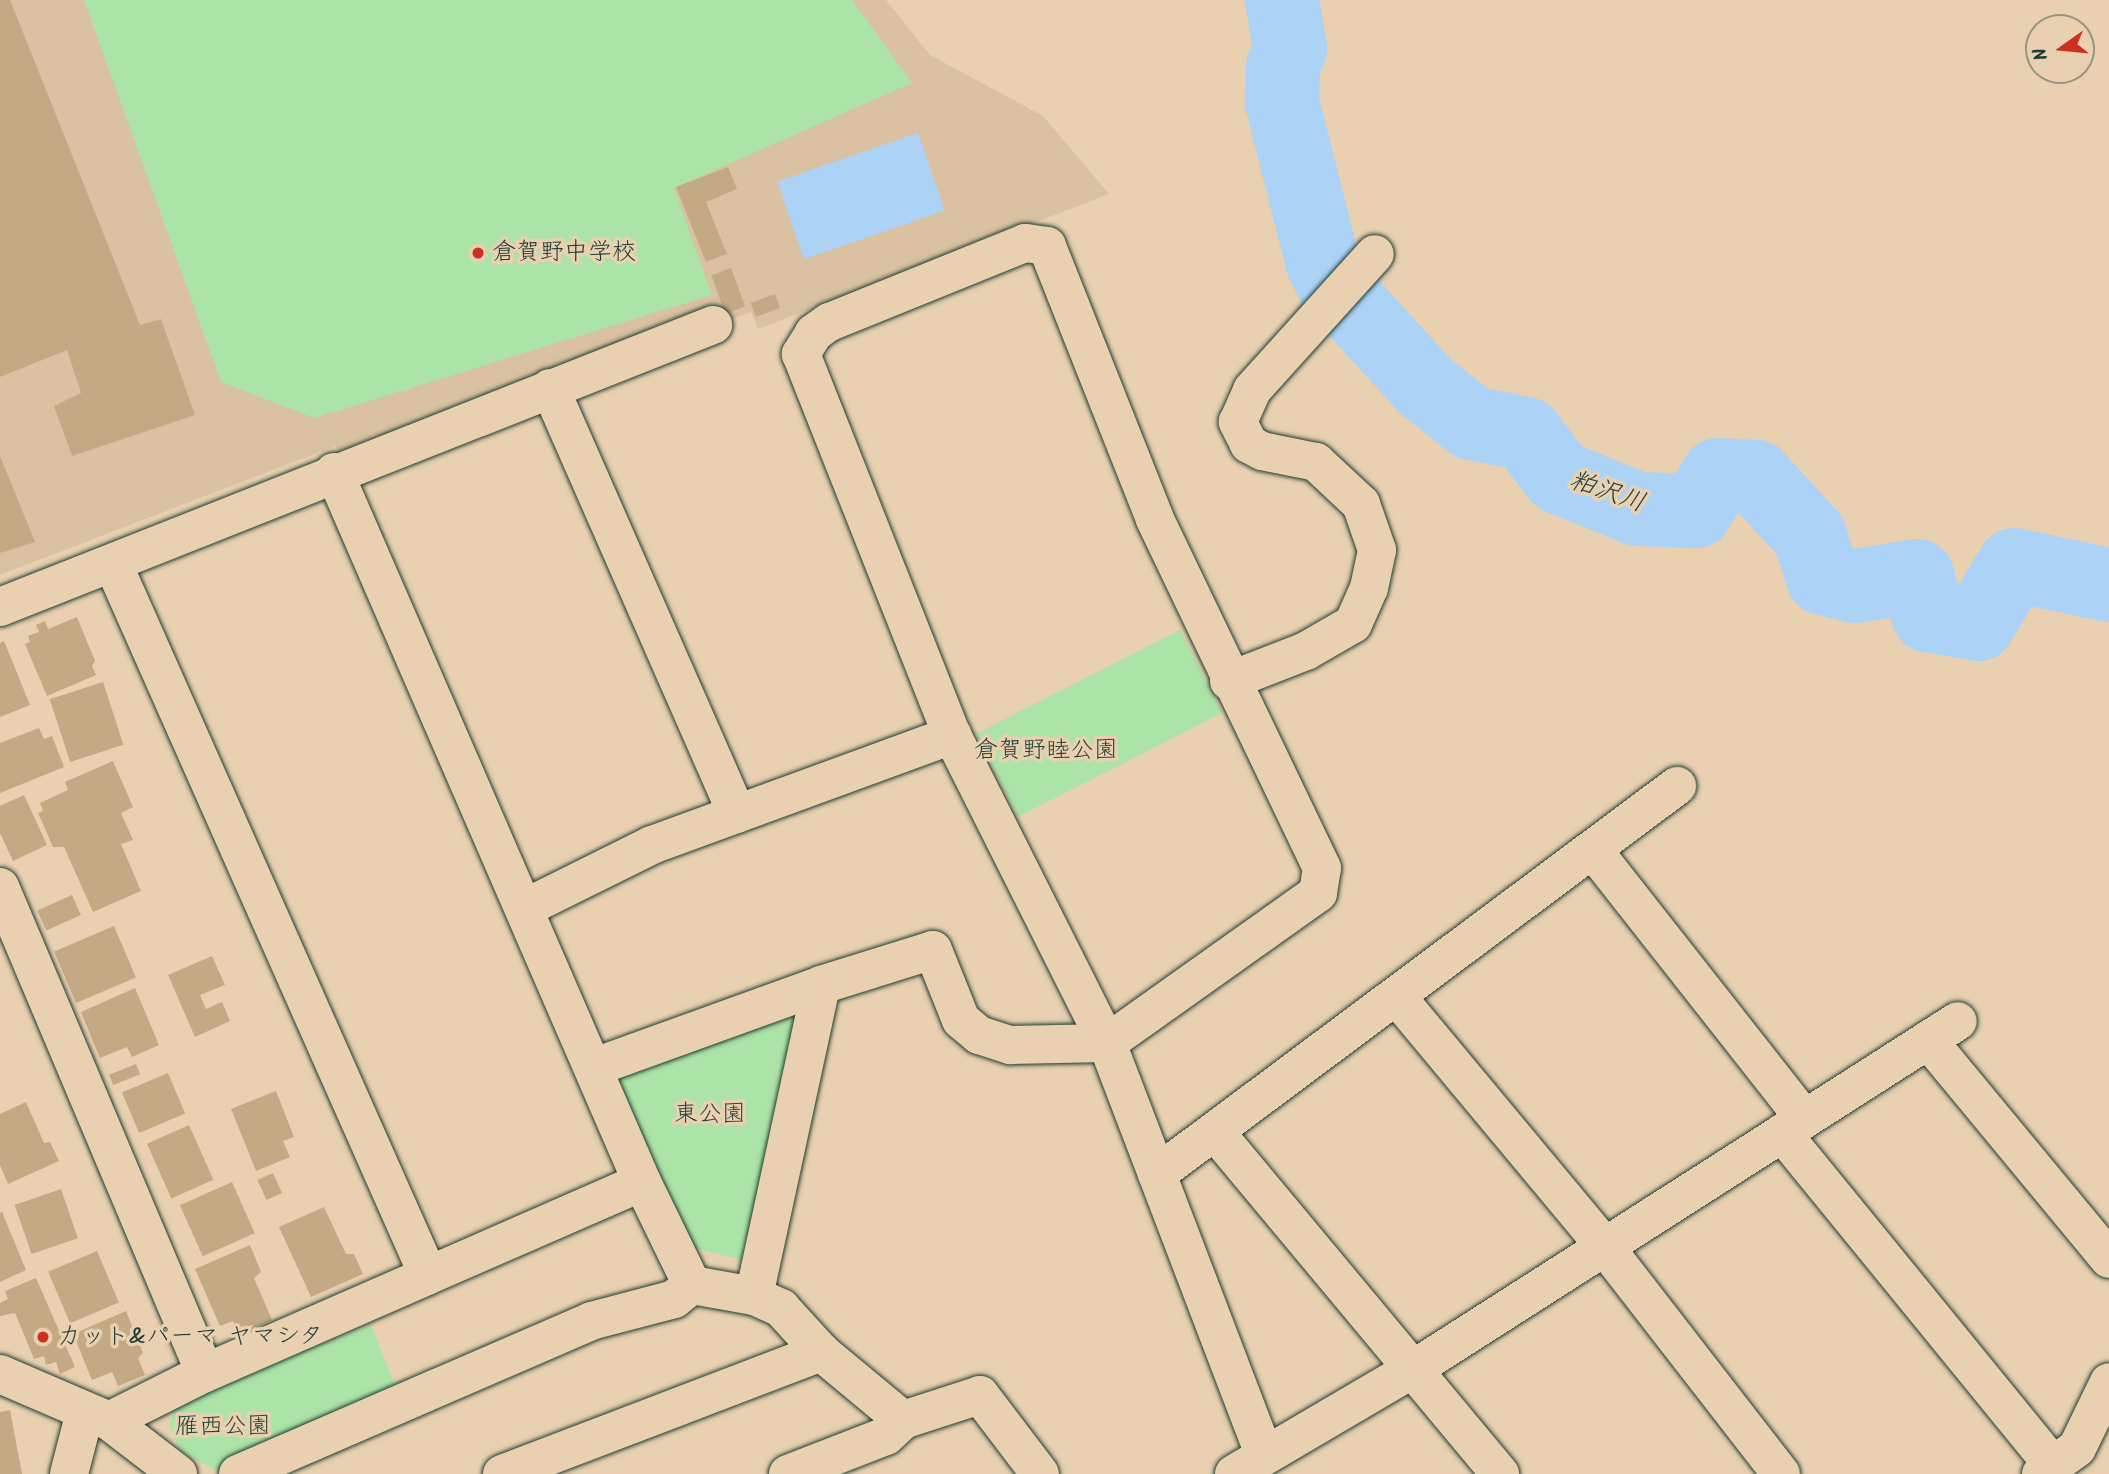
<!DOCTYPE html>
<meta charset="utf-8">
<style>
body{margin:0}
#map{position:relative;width:2109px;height:1474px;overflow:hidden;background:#e8d0b1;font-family:Kalam,"Klee One",sans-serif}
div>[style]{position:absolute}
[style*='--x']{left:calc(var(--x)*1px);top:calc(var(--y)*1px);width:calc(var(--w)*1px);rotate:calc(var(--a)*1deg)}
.built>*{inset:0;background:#d9c1a2}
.green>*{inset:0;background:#ace3a6;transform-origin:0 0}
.water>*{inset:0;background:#acd3f6;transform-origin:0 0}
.river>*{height:74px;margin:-37px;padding:0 37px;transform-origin:37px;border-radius:37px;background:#acd3f6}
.building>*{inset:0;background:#c4a985;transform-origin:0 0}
.roads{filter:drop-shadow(0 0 2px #1f3d34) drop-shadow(0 0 2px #1f3d34)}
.street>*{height:38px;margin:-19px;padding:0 19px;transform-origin:19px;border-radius:19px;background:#e8d0b1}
.dots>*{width:19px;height:19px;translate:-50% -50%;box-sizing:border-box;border:4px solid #e8d0b1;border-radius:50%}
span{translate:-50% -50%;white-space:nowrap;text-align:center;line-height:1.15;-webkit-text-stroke:7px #e8d0b1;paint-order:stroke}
.poi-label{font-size:24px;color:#1f3d34}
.left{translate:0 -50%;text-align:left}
.park-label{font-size:24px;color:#26453a}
.water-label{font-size:26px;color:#26443e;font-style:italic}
.north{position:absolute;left:2025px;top:14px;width:70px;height:70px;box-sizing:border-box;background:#e8d0b1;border:2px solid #98957f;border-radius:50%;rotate:255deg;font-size:19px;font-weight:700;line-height:28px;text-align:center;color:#1f3d34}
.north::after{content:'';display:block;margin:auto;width:24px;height:32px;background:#c8321e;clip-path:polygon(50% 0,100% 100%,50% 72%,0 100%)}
</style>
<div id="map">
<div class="built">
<div style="clip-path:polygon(0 0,886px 0,930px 55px,1043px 116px,1109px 194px,758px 329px,751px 312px,344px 458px,335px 446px,0 575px)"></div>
</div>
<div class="green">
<div style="clip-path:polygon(84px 0,852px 0,912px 83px,674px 188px,712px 295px,314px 418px,221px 382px)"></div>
<div style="left:1180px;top:630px;width:93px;height:229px;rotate:63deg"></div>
<div style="clip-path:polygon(786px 1013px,795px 1020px,751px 1262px,690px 1247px,615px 1073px)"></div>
<div style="clip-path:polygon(371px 1325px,398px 1393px,221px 1473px,180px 1451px,169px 1425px,179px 1399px)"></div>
</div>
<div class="water">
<div style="left:918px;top:133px;width:82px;height:149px;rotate:71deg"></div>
</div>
<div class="river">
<div style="--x:1282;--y:0;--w:49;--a:80.5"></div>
<div style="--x:1290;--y:48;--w:20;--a:110"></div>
<div style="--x:1283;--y:67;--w:35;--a:92"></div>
<div style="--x:1282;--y:102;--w:167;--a:75.8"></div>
<div style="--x:1323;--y:264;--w:26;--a:62"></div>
<div style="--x:1335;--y:287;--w:134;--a:47.7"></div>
<div style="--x:1425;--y:386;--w:60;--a:38.2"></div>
<div style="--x:1472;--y:423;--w:55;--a:11.5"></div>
<div style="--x:1526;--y:434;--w:54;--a:52.5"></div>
<div style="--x:1559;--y:477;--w:85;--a:22.1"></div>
<div style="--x:1638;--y:509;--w:58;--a:2"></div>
<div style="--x:1696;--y:511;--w:42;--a:-58.6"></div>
<div style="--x:1718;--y:475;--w:38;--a:3"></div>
<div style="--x:1756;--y:477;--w:80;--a:47.5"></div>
<div style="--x:1810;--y:536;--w:44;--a:72.8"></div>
<div style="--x:1823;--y:578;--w:33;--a:14"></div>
<div style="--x:1855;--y:586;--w:63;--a:-9.2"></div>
<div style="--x:1917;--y:576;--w:41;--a:74.2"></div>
<div style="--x:1928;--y:615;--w:51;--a:10.2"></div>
<div style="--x:1978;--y:624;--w:69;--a:-58.6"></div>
<div style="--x:2014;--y:565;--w:97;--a:11.9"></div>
</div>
<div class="building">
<div style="clip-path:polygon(0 0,10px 0,140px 325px,161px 319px,195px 415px,72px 456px,54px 406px,81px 393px,67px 350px,0 377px)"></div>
<div style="clip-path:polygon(728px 167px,737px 189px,706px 202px,727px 254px,706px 262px,676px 187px)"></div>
<div style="left:731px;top:268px;width:41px;height:21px;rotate:70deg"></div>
<div style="left:775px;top:294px;width:15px;height:26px;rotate:70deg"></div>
<div style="clip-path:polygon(0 456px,35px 542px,0 553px)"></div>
<div style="clip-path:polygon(77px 617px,95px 661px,92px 666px,96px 675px,47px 696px,25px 644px,30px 642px,28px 636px,39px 632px,36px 625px,45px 621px,48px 629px)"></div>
<div style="clip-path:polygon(4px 641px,30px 705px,0 717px,0 643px)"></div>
<div style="left:103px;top:682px;width:66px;height:56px;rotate:72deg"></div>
<div style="clip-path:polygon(39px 728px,44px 739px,52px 736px,64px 767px,0 793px,0 743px)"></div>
<div style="clip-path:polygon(113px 761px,133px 807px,121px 813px,133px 840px,121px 844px,141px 891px,93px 912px,64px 847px,53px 847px,38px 813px,43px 811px,40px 803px,68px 790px,65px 782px)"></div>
<div style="clip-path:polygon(24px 795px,47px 845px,13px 861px,0 833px,0 806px)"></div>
<div style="left:72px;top:895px;width:22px;height:38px;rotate:66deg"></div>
<div style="left:114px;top:926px;width:56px;height:65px;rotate:67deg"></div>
<div style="clip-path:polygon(212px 956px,225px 985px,200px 995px,206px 1009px,222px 1002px,230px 1021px,195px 1037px,168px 975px)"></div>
<div style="clip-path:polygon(135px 988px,159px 1045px,132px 1057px,127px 1047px,100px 1058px,81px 1012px)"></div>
<div style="left:136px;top:1064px;width:11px;height:29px;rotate:68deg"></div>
<div style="left:168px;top:1073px;width:44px;height:50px;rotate:67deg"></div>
<div style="clip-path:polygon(276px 1091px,294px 1137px,283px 1141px,290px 1157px,256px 1171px,231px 1109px)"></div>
<div style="clip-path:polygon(26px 1102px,44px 1143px,50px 1142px,59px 1161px,8px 1184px,0 1165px,0 1114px)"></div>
<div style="left:189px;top:1125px;width:60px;height:46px;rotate:66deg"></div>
<div style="left:273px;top:1173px;width:22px;height:17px;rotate:66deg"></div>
<div style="left:232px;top:1182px;width:56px;height:57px;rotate:66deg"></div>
<div style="left:61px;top:1189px;width:52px;height:49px;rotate:71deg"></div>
<div style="clip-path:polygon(324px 1207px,346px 1254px,354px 1254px,363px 1274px,311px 1297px,279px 1227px)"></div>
<div style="clip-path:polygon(2px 1212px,26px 1270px,0 1282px,0 1213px)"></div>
<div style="clip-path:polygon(250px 1245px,261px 1272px,254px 1278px,272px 1320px,238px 1334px,233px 1321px,220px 1326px,195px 1269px)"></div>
<div style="left:97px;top:1251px;width:56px;height:53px;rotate:67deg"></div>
<div style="clip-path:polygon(36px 1278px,75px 1367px,60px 1374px,56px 1362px,46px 1365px,44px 1356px,34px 1359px,15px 1313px,0 1316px,0 1303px,8px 1299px,5px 1291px)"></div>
<div style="clip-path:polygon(126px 1311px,143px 1353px,138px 1358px,145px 1375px,118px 1386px,112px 1372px,92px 1380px,73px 1334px)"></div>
<div style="clip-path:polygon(10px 1410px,22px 1474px,0 1474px,0 1412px)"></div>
</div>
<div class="roads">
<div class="street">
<div style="--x:550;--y:388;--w:465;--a:66.3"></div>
<div style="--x:334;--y:472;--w:774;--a:66.55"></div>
<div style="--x:642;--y:1182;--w:114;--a:64.1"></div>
<div style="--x:692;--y:1285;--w:63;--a:10.1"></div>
<div style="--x:754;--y:1296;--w:30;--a:24"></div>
<div style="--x:781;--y:1308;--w:59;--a:47.7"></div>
<div style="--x:821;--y:1352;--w:107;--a:39.7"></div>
<div style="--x:903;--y:1420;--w:81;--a:-18"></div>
<div style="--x:980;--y:1395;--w:99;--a:52.8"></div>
<div style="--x:113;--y:564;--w:778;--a:66.1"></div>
<div style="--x:0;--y:607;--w:767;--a:-21.58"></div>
<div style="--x:1229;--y:681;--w:83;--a:-21.3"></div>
<div style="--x:1306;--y:651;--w:54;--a:-29.9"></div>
<div style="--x:1353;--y:624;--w:39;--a:-66"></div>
<div style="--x:1369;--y:588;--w:39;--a:-78"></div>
<div style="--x:1377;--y:550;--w:49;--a:-109.2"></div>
<div style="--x:1361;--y:504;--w:62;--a:-137"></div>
<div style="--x:1316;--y:462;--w:55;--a:-168.5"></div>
<div style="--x:1262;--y:451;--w:15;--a:-152"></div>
<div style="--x:1249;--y:444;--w:25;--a:-117"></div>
<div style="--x:1238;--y:422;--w:35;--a:-66"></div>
<div style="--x:1252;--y:390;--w:183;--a:-47.9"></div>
<div style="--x:1593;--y:850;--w:342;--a:51.8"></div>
<div style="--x:0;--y:887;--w:527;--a:67.13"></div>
<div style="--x:525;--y:908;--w:142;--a:-26.4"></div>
<div style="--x:652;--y:845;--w:320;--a:-20.1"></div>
<div style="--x:952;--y:735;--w:345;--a:63.3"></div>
<div style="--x:1107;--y:1043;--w:441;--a:69.1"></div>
<div style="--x:1397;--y:997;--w:325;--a:50.2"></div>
<div style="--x:1605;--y:1247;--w:287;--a:52.2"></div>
<div style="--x:1928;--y:1040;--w:284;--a:50.4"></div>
<div style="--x:595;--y:1067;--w:240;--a:-19.9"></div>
<div style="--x:821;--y:985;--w:117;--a:-17.4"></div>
<div style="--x:933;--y:950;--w:75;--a:68.2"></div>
<div style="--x:961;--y:1020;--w:23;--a:40"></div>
<div style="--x:979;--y:1035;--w:33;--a:18"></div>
<div style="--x:1010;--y:1045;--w:97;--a:-1.2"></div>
<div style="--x:1107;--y:1043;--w:259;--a:-35.4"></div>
<div style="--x:1318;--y:893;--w:25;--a:-81"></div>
<div style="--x:1322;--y:868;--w:387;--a:-115.6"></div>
<div style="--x:1155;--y:519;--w:294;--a:-111.6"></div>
<div style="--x:1047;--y:246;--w:22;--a:-172"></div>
<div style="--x:1025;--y:243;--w:211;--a:158"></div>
<div style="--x:829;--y:322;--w:19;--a:144"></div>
<div style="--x:814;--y:333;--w:25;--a:122"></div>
<div style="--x:801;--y:354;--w:410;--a:68.4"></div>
<div style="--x:1216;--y:1133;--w:444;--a:50.2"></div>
<div style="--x:1782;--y:1133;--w:429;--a:50.8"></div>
<div style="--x:1157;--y:1174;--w:649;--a:-36.73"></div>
<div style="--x:754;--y:1296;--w:318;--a:-77.8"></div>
<div style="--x:0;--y:1374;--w:119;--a:23.3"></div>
<div style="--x:109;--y:1421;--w:87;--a:37.5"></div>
<div style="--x:109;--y:1421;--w:107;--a:-26.6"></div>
<div style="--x:205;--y:1373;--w:477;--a:-23.6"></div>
<div style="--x:69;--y:1474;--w:64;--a:-75.5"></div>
<div style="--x:238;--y:1474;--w:385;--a:-23.4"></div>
<div style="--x:591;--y:1321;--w:86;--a:-14.8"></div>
<div style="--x:674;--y:1299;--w:23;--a:-38"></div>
<div style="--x:502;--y:1474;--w:342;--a:-20.9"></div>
<div style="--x:788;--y:1474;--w:105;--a:-21.2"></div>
<div style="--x:886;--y:1436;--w:23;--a:-43"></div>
<div style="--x:1234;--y:1474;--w:210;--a:-30.4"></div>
<div style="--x:1415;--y:1368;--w:644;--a:-32.58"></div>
<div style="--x:2041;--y:1474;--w:44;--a:-35.8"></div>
<div style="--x:2077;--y:1448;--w:73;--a:-64.1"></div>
</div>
</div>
<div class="dots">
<div style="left:478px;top:253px;background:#c8321e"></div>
<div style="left:43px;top:1337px;background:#c8321e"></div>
</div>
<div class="poi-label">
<span class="left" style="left:492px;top:253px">倉賀野中学校</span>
<span class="left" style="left:57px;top:1337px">カット&amp;パーマ ヤマシタ</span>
</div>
<div class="park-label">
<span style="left:1046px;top:751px">倉賀野睦公園</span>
<span style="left:710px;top:1115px">東公園</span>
<span style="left:223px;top:1427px">雁西公園</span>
</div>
<div class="water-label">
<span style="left:1607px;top:493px;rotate:19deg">粕沢川</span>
</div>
<div class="north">N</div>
</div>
